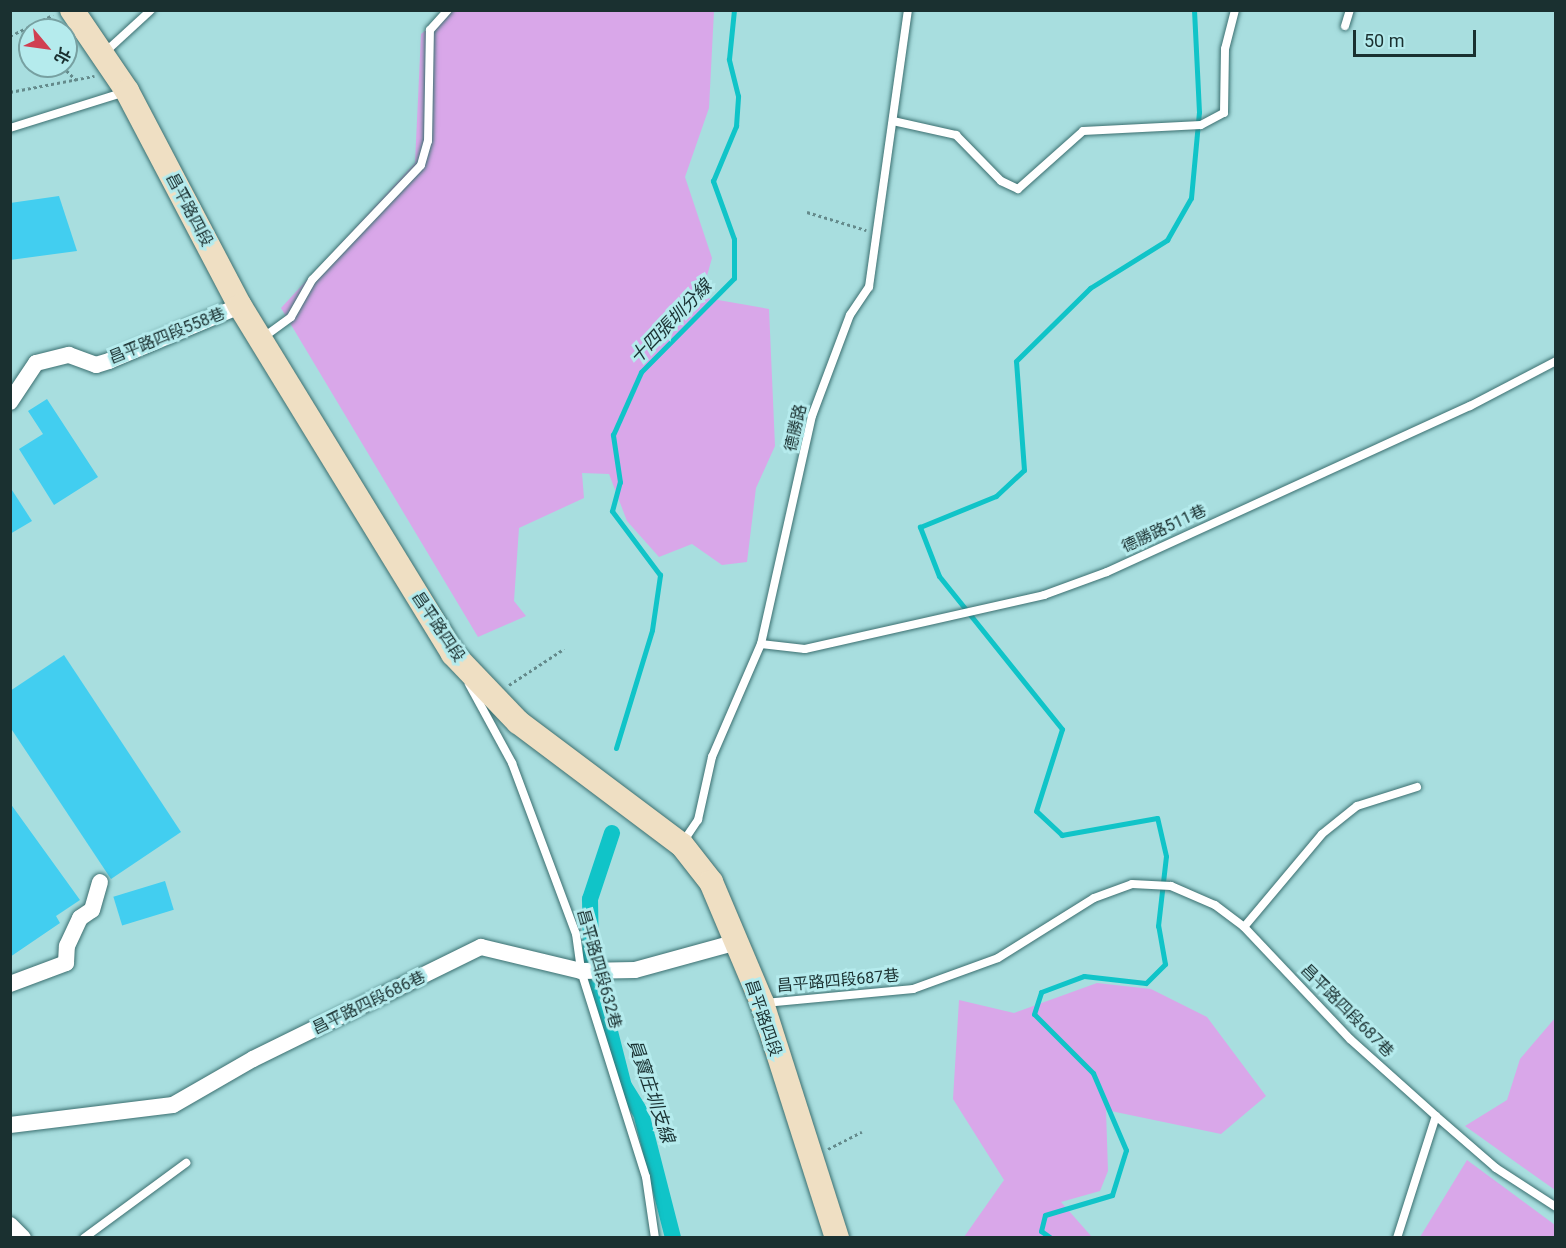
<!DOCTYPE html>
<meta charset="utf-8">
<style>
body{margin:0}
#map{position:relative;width:1566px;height:1248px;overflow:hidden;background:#a8dedf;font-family:Roboto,"Noto Sans TC",sans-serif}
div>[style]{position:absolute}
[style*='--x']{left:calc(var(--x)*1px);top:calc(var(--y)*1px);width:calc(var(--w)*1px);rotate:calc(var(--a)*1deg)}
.green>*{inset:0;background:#d9a7e9}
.stream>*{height:5px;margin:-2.5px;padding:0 2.5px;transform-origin:2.5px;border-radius:2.5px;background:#10c4c8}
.canal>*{height:16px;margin:-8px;padding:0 8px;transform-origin:8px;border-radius:8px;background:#10c4c8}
.building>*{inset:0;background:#42cef0;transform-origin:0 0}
.path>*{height:3px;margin-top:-1.5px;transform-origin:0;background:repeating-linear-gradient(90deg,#648a8b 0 3px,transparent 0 6px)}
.roads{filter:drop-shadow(0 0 2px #3b6f70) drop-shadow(0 0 2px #3b6f70)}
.lane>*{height:8px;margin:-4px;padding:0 4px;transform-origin:4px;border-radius:4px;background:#fff}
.street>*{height:16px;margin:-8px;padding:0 8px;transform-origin:8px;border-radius:8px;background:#fff}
.secondary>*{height:24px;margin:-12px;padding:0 12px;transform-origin:12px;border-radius:12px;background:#efdfc3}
span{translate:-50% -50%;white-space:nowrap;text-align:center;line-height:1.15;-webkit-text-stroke:6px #b5ebed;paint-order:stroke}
.street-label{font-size:16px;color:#1a3030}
.water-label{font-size:18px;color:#193132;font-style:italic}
.frame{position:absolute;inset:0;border:12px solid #1a3030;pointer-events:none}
.north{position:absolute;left:18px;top:18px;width:60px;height:60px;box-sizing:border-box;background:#b5ebed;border:2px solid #77a0a1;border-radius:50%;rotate:119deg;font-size:16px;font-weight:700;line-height:24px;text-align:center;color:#1a3030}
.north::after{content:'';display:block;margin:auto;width:21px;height:27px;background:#d03f51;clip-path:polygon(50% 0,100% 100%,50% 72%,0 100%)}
.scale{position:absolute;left:1353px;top:30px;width:123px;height:27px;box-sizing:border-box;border:3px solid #1a3030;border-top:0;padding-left:8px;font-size:18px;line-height:21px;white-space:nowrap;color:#1a3030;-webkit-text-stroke:4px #b5ebed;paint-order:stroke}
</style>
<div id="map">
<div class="green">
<div style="clip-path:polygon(449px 11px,714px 11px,709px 108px,685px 177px,712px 258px,701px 297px,769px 309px,775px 446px,756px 488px,747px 562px,722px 565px,692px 544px,659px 557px,627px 521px,609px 474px,582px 473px,584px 498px,519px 528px,514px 601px,526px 616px,478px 637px,281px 308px,415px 163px,421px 34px)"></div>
<div style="clip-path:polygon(1097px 983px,1151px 989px,1207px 1017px,1266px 1096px,1221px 1134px,1106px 1110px,1108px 1171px,1100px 1191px,1061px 1202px,1092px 1237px,964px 1237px,1004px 1180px,953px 1099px,959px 1000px,1014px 1013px)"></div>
<div style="clip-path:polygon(1555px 1018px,1555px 1190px,1465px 1126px,1507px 1100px,1520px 1059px)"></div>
<div style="clip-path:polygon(1467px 1160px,1555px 1225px,1555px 1237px,1420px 1237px)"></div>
</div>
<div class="stream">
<div style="--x:616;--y:748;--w:123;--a:-73"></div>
<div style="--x:652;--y:630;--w:56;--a:-81.7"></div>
<div style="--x:660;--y:575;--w:80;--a:-126.9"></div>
<div style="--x:612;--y:511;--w:30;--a:-75"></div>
<div style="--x:620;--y:482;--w:48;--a:-98.5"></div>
<div style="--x:613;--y:435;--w:69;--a:-66"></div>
<div style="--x:641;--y:372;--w:132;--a:-45.3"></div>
<div style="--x:734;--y:278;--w:39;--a:-90"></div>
<div style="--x:734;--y:239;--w:62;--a:-109.9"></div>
<div style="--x:713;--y:181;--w:60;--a:-67.3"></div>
<div style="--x:736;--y:126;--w:30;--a:-86"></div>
<div style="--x:738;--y:96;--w:38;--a:-104"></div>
<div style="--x:729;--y:59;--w:49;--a:-84.2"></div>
<div style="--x:1051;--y:1238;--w:12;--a:-145"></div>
<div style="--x:1041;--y:1231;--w:16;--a:-76"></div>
<div style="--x:1045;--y:1215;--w:70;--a:-16.6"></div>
<div style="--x:1112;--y:1195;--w:47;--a:-72.7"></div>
<div style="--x:1126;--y:1150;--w:84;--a:-113.2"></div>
<div style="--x:1093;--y:1073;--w:83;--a:-135"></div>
<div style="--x:1034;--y:1014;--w:23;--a:-72"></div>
<div style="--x:1041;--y:992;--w:46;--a:-20.4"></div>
<div style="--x:1084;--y:976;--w:62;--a:6.4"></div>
<div style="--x:1146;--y:983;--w:27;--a:-45"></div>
<div style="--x:1165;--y:964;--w:39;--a:-100"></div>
<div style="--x:1158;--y:926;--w:70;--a:-83.5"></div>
<div style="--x:1166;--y:856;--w:39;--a:-103"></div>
<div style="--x:1157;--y:818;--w:97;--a:169.9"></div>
<div style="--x:1062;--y:835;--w:35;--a:-137"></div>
<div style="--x:1036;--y:811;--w:86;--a:-72.4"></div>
<div style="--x:1062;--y:729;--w:196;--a:-128.8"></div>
<div style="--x:939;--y:576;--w:53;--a:-111.2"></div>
<div style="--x:920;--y:527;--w:82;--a:-22.2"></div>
<div style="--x:996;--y:496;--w:38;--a:-43"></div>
<div style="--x:1024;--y:470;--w:109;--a:-94.2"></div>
<div style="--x:1016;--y:361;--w:104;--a:-44.6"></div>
<div style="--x:1090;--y:288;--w:91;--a:-31.9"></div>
<div style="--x:1167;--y:240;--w:48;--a:-60.3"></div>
<div style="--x:1191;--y:198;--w:86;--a:-84.7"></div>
<div style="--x:1199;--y:112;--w:102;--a:-92.8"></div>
</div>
<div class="canal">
<div style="--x:612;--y:833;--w:70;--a:108.4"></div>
<div style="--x:590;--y:899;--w:58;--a:89"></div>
<div style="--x:591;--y:957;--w:133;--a:75.7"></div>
<div style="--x:624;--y:1086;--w:32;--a:58"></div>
<div style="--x:641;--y:1113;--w:129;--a:75.6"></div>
</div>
<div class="building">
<div style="clip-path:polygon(59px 196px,77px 251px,10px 260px,10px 203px)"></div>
<div style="clip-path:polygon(47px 399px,98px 477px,54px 505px,19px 449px,43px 434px,28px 411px)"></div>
<div style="clip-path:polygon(10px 487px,32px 521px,10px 534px)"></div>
<div style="clip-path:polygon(64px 655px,181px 832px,111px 879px,10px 727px,10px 691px)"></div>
<div style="clip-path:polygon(10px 803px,80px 900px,56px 916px,60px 923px,10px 957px)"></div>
<div style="left:165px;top:881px;width:30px;height:54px;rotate:73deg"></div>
</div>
<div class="path">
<div style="--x:10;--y:36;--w:48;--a:-26"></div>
<div style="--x:62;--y:66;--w:20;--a:45"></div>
<div style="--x:10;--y:92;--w:86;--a:-10.8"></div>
<div style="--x:807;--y:212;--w:62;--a:17"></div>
<div style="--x:509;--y:685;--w:66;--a:-33.2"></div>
<div style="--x:828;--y:1149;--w:38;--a:-27"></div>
</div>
<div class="roads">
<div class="lane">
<div style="--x:1345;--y:26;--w:17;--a:-73"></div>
<div style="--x:103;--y:54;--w:65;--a:-42.5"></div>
<div style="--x:893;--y:121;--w:65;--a:12.5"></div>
<div style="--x:956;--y:135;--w:64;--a:45.6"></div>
<div style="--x:1001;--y:181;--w:19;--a:25"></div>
<div style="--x:1018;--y:189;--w:87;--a:-41.7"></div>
<div style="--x:1083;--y:131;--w:118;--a:-2.9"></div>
<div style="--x:1201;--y:125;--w:26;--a:-28"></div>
<div style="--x:1224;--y:113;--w:64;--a:-89.1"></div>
<div style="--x:1225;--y:49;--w:40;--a:-75.6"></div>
<div style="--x:10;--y:128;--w:121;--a:-17.4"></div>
<div style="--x:261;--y:339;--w:37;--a:-36"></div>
<div style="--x:291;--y:317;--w:43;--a:-60.4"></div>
<div style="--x:312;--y:280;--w:158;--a:-46.5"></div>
<div style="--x:421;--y:165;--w:25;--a:-74"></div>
<div style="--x:428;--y:141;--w:111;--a:-89"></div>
<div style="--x:430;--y:30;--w:27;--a:-48"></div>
<div style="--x:761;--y:644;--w:44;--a:6.5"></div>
<div style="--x:805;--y:649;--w:245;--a:-12.7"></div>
<div style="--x:1044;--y:595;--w:67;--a:-20.1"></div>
<div style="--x:1107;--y:572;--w:399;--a:-24.6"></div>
<div style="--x:1470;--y:406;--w:97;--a:-27.6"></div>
<div style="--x:469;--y:684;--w:90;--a:61.4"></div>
<div style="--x:512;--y:763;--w:183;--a:69.5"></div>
<div style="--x:576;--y:934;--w:37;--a:82"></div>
<div style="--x:581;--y:971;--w:216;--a:72.5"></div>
<div style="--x:646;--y:1177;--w:62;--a:81.6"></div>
<div style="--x:683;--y:842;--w:27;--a:-56"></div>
<div style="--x:698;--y:820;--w:65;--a:-77.5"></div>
<div style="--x:712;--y:757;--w:123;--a:-66.6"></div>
<div style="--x:761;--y:644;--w:234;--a:-77.4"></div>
<div style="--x:812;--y:416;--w:108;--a:-69.4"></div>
<div style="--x:850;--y:315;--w:34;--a:-56"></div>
<div style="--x:869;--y:287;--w:280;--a:-82"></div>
<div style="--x:1244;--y:927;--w:121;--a:-50"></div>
<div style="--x:1322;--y:834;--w:45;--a:-38.7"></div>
<div style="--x:1357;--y:806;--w:63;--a:-17.6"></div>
<div style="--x:765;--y:1003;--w:149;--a:-5.4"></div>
<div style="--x:913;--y:989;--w:90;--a:-20"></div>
<div style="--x:998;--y:958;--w:113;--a:-32"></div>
<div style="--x:1094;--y:898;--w:40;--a:-20.2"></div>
<div style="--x:1132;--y:884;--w:39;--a:3"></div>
<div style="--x:1171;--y:886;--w:48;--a:23.4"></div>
<div style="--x:1215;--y:905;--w:36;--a:37"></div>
<div style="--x:1244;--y:927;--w:154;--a:46.6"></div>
<div style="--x:1350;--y:1039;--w:115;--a:41.8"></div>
<div style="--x:1436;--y:1116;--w:79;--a:40.9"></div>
<div style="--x:1496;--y:1168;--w:72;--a:33"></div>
<div style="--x:84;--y:1238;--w:127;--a:-36.3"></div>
<div style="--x:1397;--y:1238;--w:128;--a:-72.3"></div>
</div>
<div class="street">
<div style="--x:10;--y:402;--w:47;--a:-56.3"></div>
<div style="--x:36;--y:363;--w:34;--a:-14"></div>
<div style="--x:69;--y:355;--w:29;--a:20"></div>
<div style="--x:96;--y:365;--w:14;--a:-17"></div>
<div style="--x:109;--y:361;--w:142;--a:-22.8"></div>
<div style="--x:10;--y:984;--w:60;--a:-20.6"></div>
<div style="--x:66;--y:963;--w:17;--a:-87"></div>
<div style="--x:67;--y:946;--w:31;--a:-65"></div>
<div style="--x:80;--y:918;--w:14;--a:-34"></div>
<div style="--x:92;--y:910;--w:29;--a:-74"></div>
<div style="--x:10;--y:1125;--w:164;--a:-7"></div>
<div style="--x:173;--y:1105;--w:92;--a:-29.9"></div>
<div style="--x:253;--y:1059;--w:254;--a:-26.2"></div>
<div style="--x:481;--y:947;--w:103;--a:13.5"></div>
<div style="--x:581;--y:971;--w:54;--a:-1.1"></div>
<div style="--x:635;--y:970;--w:103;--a:-15.3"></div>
<div style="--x:10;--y:1225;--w:18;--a:45"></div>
</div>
<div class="secondary">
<div style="--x:72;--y:10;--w:98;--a:55.8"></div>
<div style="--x:127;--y:91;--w:243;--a:62.3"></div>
<div style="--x:240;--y:306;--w:408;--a:58.5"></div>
<div style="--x:453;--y:654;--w:94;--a:46.3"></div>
<div style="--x:518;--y:722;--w:205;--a:36.9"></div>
<div style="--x:682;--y:845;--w:47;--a:51.9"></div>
<div style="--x:711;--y:882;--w:131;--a:67.1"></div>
<div style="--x:762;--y:1003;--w:247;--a:72.3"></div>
</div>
</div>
<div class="street-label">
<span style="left:189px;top:210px;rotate:62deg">昌平路四段</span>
<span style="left:167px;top:336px;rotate:-22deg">昌平路四段558巷</span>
<span style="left:796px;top:428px;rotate:-77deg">德勝路</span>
<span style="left:1164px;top:529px;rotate:-25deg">德勝路511巷</span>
<span style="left:438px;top:627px;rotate:56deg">昌平路四段</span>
<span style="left:599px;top:969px;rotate:74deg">昌平路四段632巷</span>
<span style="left:838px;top:981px;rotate:-5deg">昌平路四段687巷</span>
<span style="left:369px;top:1003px;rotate:-26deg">昌平路四段686巷</span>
<span style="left:1347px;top:1011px;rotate:45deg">昌平路四段687巷</span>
<span style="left:763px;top:1018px;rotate:71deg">昌平路四段</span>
</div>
<div class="water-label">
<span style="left:671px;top:322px;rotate:-46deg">十四張圳分線</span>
<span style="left:651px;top:1091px;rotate:71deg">員寶庄圳支線</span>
</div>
<div class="frame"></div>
<div class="north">北</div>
<div class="scale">50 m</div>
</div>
